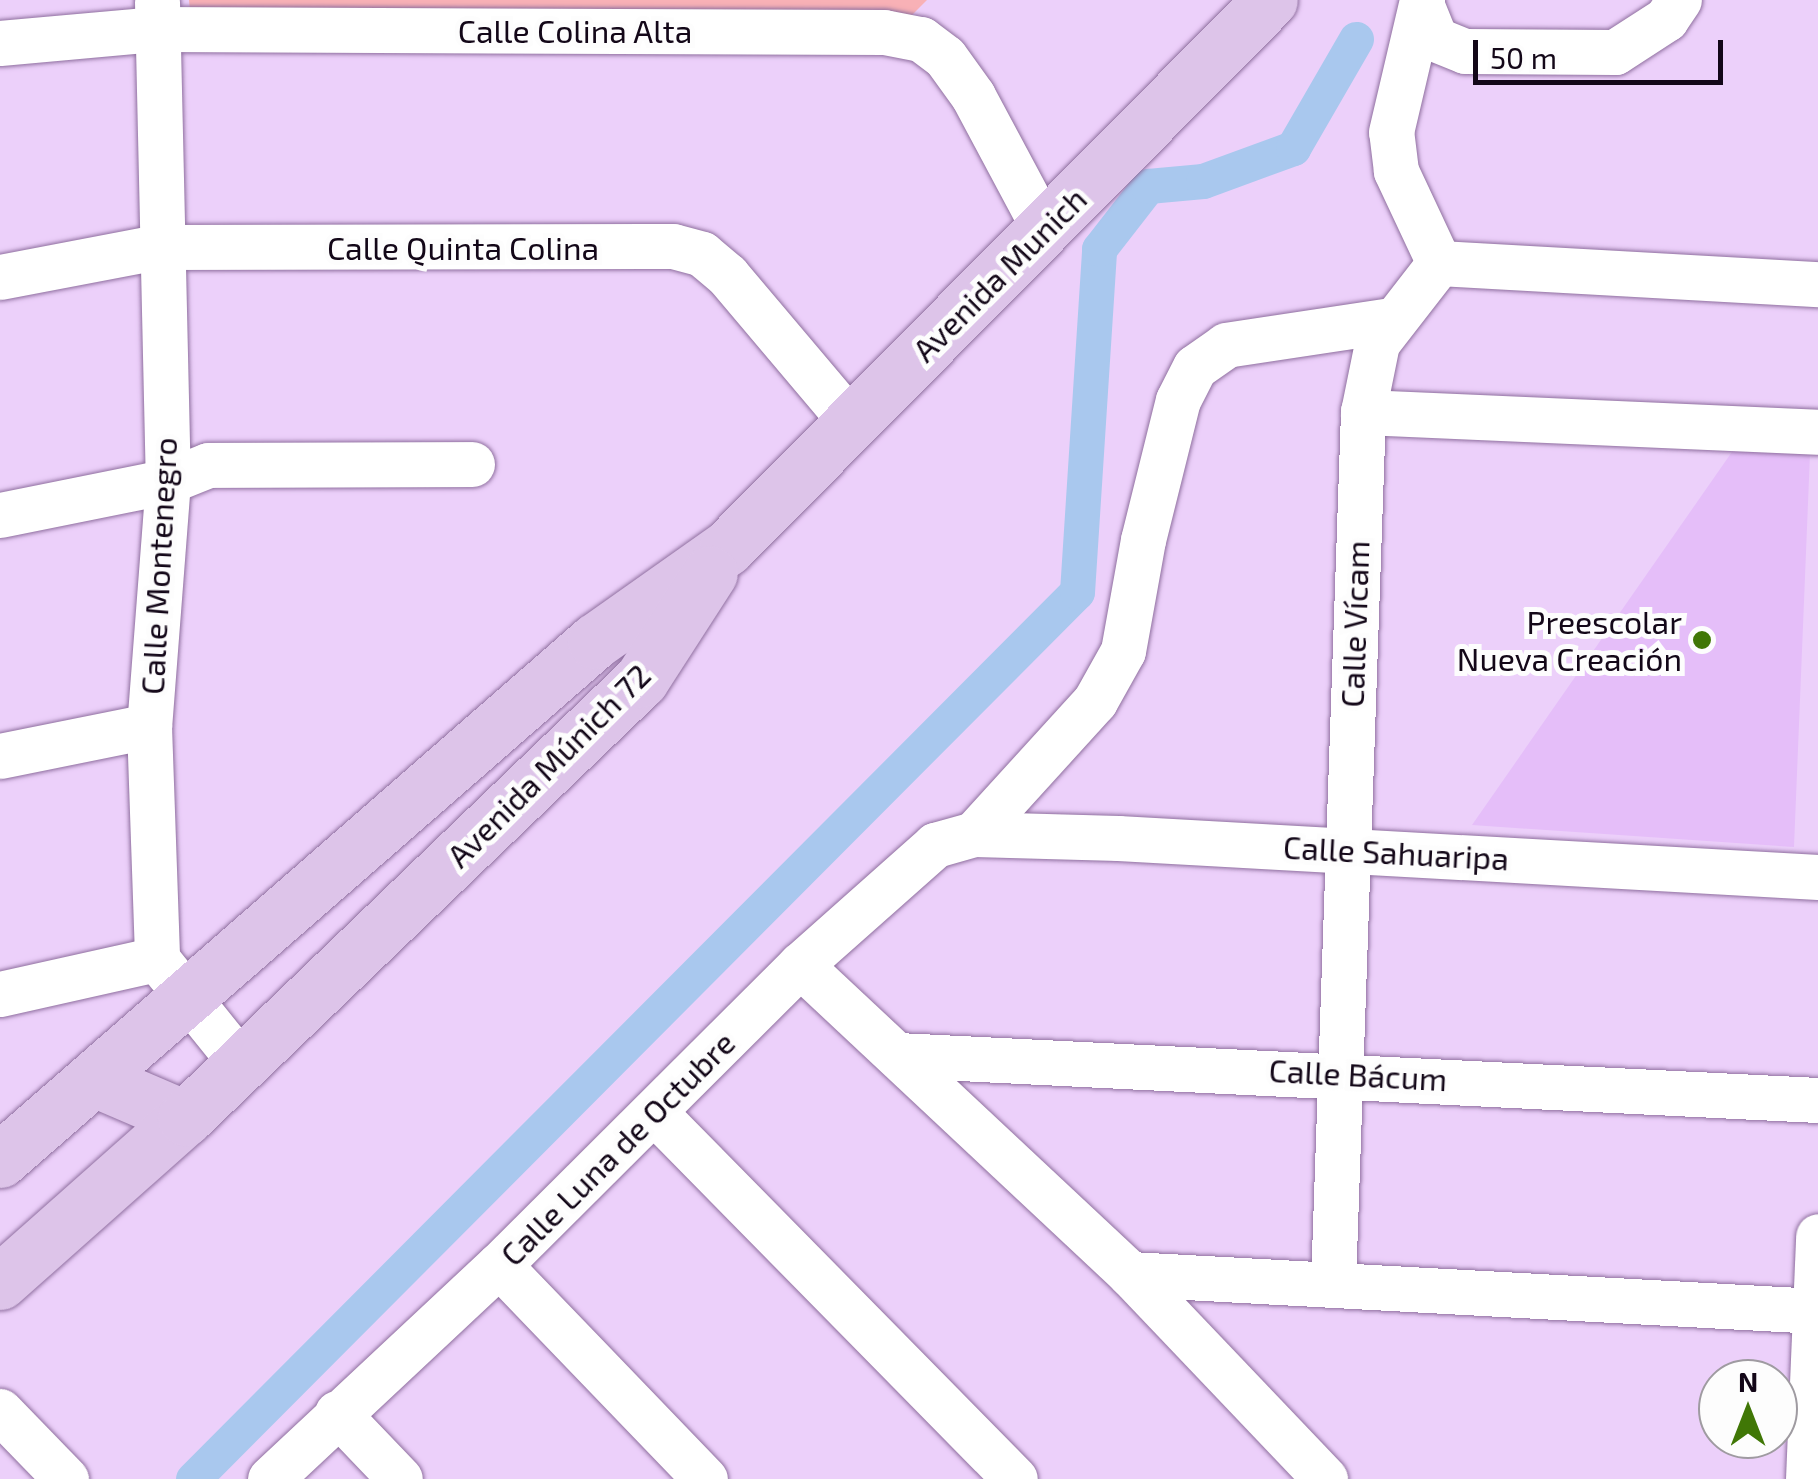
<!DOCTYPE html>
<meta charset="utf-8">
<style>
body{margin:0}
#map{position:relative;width:1818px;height:1479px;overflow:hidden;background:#ecd0fa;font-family:"Exo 2",sans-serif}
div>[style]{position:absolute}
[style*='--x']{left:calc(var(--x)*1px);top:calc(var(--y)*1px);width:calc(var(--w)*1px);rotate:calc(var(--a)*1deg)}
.built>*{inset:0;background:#e5bef9}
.green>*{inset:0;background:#f8b1b6}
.canal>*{height:35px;margin:-17.5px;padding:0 17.5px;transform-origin:17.5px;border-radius:17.5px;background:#a9c8ee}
.roads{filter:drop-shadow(0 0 2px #8f6f9f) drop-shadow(0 0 2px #8f6f9f)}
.minor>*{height:45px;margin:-22.5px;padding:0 22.5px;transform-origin:22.5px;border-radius:22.5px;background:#fff}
.major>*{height:55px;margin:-27.5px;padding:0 27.5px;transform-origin:27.5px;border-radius:27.5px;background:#ddc4e9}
.dots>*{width:28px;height:28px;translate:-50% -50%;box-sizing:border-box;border:5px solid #fdfdfd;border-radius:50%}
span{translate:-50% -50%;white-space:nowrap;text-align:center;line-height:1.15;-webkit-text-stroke:10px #fdfdfd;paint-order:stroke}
.street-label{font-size:32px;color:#130718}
.poi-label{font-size:32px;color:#130718}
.right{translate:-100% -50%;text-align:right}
.north{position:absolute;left:1698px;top:1359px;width:100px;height:100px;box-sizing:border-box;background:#fdfdfd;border:2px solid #9f9ba1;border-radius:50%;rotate:0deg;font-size:28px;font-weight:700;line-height:40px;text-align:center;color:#130718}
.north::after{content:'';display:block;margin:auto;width:35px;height:45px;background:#407706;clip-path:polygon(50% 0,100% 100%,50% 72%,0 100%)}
.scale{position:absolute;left:1473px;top:40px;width:250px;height:45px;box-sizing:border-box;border:5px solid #130718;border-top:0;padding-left:12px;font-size:30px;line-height:35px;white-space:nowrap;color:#130718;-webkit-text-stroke:8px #fdfdfd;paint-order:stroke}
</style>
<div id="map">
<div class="built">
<div style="clip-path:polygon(1734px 449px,1810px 454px,1794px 847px,1472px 825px)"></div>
</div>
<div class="green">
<div style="clip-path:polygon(189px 0,927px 0,912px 15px,190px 11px)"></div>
</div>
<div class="canal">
<div style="--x:193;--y:1479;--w:1252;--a:-45.1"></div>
<div style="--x:1077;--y:592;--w:344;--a:-86.3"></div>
<div style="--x:1099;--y:249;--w:80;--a:-52.1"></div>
<div style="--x:1148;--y:186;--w:55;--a:-5.2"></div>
<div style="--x:1203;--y:181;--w:96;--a:-20.1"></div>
<div style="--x:1293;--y:148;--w:126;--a:-60"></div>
</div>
<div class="roads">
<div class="minor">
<div style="--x:157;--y:2;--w:479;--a:88.7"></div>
<div style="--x:168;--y:481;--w:246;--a:94.4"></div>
<div style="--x:149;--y:726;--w:233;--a:88"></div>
<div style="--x:157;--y:959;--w:134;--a:51.1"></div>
<div style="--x:1422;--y:6;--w:35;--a:68"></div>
<div style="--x:1435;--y:39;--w:32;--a:22"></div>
<div style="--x:1465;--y:51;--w:150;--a:0.4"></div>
<div style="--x:1615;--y:52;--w:61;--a:-32.9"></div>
<div style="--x:1666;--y:19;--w:23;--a:-56"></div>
<div style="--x:0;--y:43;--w:158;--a:-5.1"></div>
<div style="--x:157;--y:29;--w:727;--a:0.24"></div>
<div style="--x:884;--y:32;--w:38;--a:11"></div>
<div style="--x:921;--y:39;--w:30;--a:37"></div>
<div style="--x:945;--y:57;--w:48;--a:54.3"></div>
<div style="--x:973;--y:96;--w:151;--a:61.9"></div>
<div style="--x:1439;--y:263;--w:380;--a:3.2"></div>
<div style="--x:0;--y:277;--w:161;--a:-10.8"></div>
<div style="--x:158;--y:247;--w:515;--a:-0.11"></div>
<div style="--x:673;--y:246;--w:30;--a:15"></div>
<div style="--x:702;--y:254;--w:33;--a:40"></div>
<div style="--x:727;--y:275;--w:194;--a:49.8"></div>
<div style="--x:1363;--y:412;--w:455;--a:2.5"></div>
<div style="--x:0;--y:515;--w:171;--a:-11.4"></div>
<div style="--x:168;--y:481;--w:43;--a:-21.8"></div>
<div style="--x:208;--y:465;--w:264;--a:-0.2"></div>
<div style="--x:0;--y:756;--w:152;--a:-11.4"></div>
<div style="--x:974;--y:834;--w:180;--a:-47.7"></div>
<div style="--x:1095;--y:701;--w:57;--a:-60.8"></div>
<div style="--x:1123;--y:651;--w:113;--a:-79.8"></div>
<div style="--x:1143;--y:540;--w:144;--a:-76"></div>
<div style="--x:1178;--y:400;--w:37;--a:-63"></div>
<div style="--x:1195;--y:367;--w:38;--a:-35"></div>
<div style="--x:1226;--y:345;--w:168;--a:-8.6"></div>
<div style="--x:800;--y:965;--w:452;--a:43.1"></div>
<div style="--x:1130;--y:1274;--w:283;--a:46.4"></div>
<div style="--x:0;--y:994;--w:161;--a:-12.6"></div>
<div style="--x:898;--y:1055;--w:921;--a:2.8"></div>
<div style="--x:655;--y:1113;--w:513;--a:45.47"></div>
<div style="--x:499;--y:1265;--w:297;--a:46.1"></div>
<div style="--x:1130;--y:1274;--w:689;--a:3.08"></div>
<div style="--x:1333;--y:1284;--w:873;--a:-88.03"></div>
<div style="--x:1363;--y:412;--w:70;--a:-78.5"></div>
<div style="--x:1377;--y:343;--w:101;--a:-52.2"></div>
<div style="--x:1439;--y:263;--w:102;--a:-115.1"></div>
<div style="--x:1396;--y:171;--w:39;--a:-97"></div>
<div style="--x:1391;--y:132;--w:136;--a:-76.8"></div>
<div style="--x:0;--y:1411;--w:95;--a:45.9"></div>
<div style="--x:337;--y:1413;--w:91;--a:46.3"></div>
<div style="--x:270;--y:1479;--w:313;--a:-43.1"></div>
<div style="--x:499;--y:1265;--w:425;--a:-44.9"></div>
<div style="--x:800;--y:965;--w:181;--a:-41.6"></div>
<div style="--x:935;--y:845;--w:41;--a:-15.8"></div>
<div style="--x:974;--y:834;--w:144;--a:1.6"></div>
<div style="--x:1118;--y:838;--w:701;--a:3.19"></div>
<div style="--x:1808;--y:1479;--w:243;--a:-87.6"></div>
</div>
<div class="major">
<div style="--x:94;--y:1079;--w:99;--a:23.2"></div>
<div style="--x:0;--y:1160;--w:790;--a:-41.1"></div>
<div style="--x:595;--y:641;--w:161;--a:-35.2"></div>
<div style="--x:727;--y:548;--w:771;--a:-45.26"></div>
<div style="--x:0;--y:1282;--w:247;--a:-41.6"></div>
<div style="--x:185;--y:1118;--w:632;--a:-43.85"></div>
<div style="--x:641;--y:680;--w:127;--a:-57.2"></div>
</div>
</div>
<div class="dots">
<div style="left:1702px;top:640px;background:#407706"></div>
</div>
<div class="street-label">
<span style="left:575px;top:30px">Calle Colina Alta</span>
<span style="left:463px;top:247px">Calle Quinta Colina</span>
<span style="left:999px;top:274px;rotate:-45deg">Avenida Munich</span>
<span style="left:158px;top:566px;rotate:-87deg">Calle Montenegro</span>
<span style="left:1354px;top:624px;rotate:-88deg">Calle Vícam</span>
<span style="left:548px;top:765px;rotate:-45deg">Avenida Múnich 72</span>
<span style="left:1396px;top:852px;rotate:3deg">Calle Sahuaripa</span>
<span style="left:1358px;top:1074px;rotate:3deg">Calle Bácum</span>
<span style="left:617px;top:1148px;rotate:-45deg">Calle Luna de Octubre</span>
</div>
<div class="poi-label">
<span class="right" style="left:1682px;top:640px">Preescolar<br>Nueva Creación</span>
</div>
<div class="north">N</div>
<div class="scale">50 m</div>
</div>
